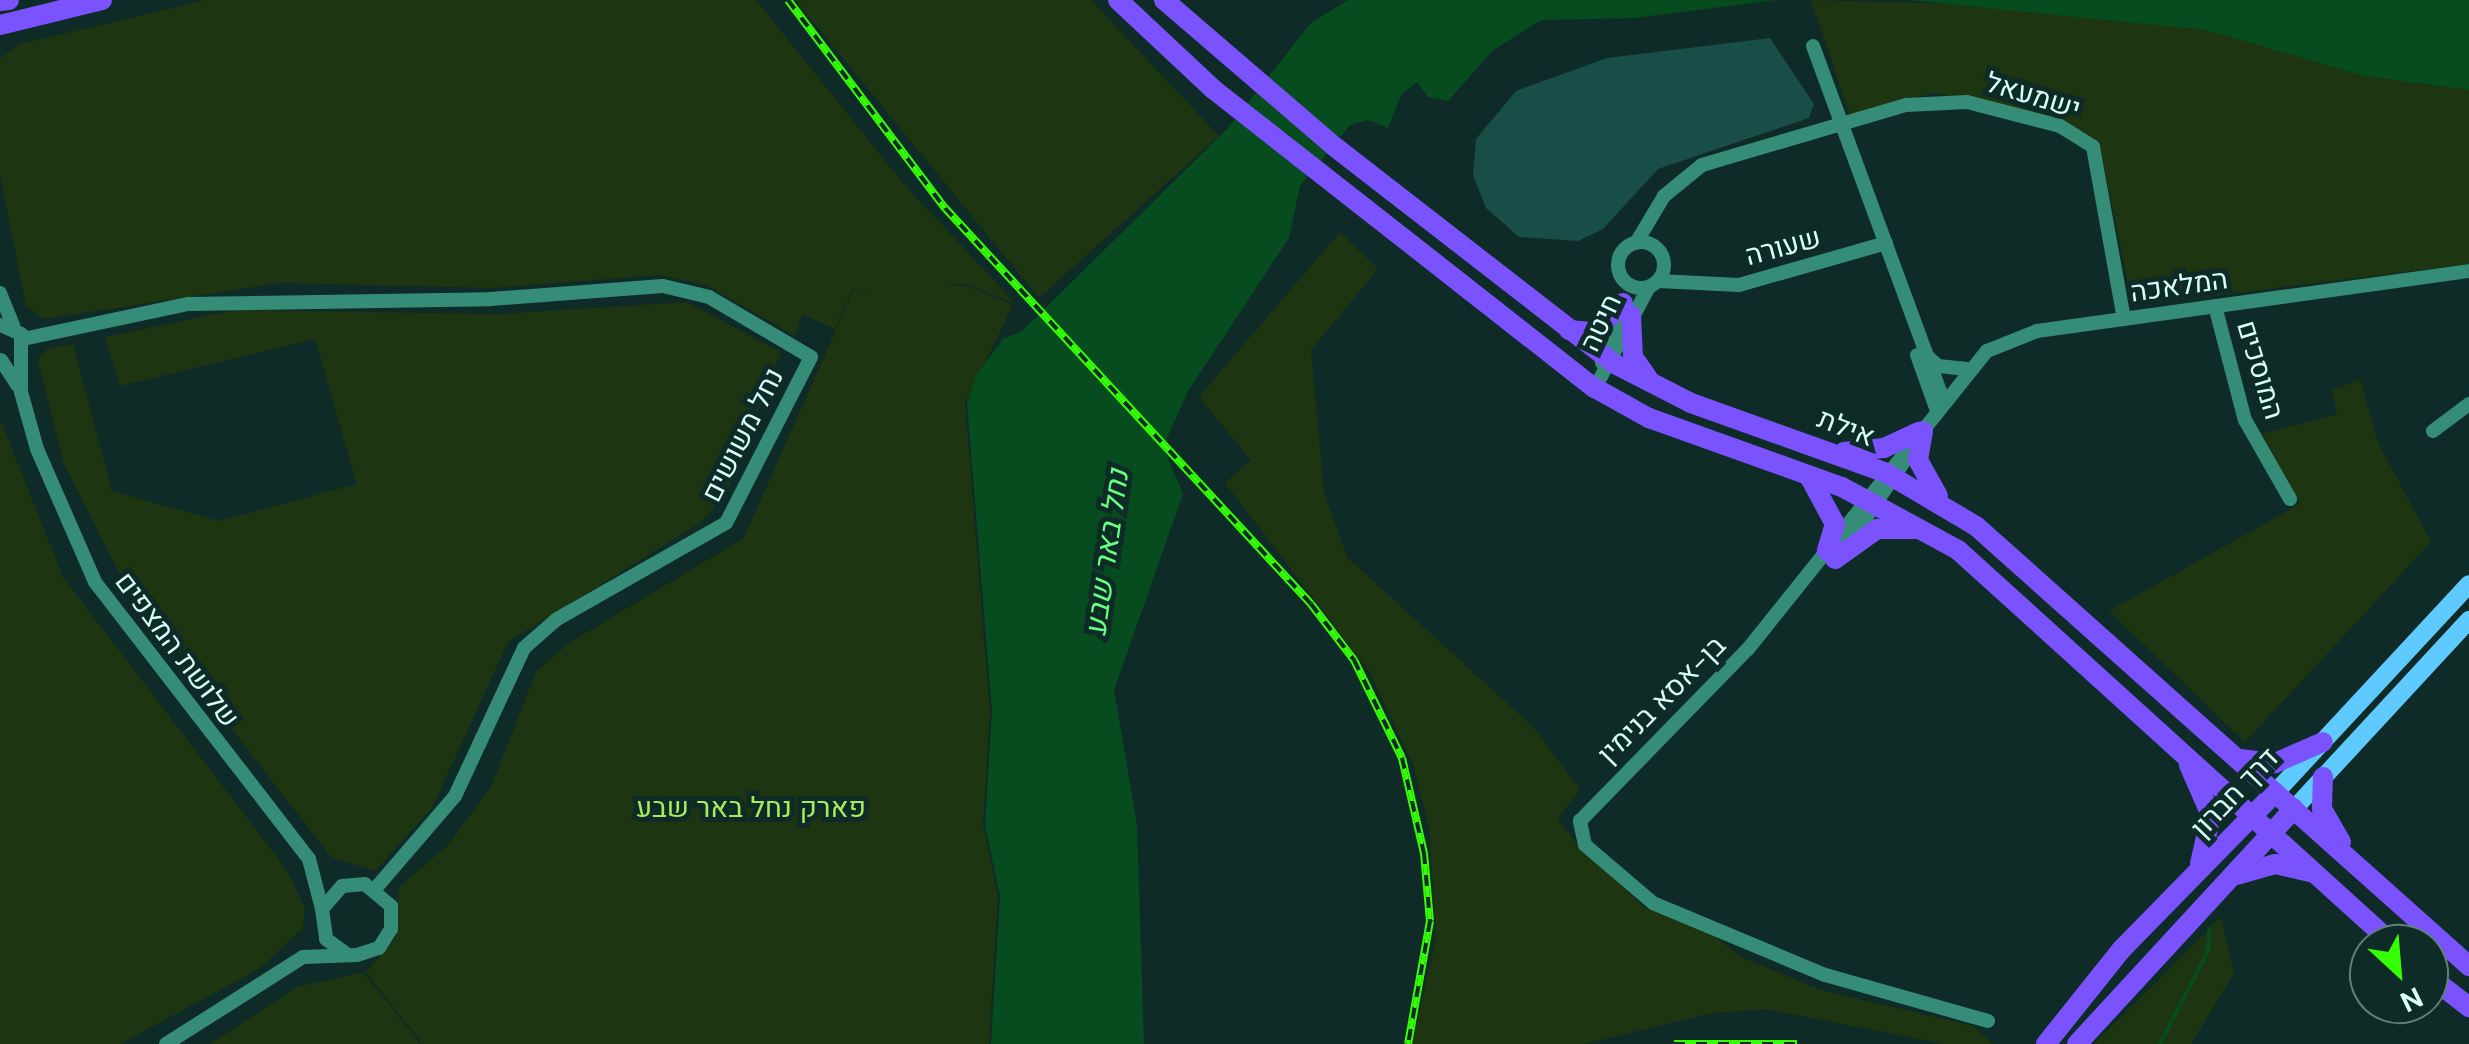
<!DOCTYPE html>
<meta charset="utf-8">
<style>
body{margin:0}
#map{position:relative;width:2469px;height:1044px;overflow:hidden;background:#0e2b27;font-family:"DM Sans",Heebo,sans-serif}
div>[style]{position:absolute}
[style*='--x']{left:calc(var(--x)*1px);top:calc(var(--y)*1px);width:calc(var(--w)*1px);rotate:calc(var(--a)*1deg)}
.green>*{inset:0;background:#1d3511}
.water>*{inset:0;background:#064c1e}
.stream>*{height:4px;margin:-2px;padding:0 2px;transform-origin:2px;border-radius:2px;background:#064c1e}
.building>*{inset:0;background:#194d48}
.minor>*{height:14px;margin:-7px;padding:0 7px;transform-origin:7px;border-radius:7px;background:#368d77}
.minor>.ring{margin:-7px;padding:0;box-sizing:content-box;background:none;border:14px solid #368d77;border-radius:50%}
.major>*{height:18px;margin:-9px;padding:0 9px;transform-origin:9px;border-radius:9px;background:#5fcaff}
.highway>*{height:20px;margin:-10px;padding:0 10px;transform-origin:10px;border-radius:10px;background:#7a53ff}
.rail>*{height:8px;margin-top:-4px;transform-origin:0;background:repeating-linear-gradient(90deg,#0e2b27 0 11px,#35ff04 0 22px);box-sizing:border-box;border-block:2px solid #35ff04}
span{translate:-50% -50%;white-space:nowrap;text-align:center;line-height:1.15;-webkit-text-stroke:10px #0e2b27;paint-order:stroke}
.street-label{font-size:28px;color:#d8fff8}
.park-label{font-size:28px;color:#a8ea59}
.water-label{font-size:30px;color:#66ff80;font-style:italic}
.north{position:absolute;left:2349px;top:924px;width:100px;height:100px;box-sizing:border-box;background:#0e2b27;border:2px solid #5f807b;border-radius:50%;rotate:154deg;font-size:28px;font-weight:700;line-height:40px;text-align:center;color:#d8fff8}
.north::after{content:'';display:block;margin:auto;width:35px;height:45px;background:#35ff04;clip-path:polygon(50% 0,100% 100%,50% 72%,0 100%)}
</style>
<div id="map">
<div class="green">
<div style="clip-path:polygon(206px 0,756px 0,903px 183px,1016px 304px,967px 284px,852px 290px,835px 329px,802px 314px,795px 336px,706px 285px,659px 275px,492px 288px,280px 283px,43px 319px,26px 306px,0 174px,0 58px,21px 44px)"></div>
<div style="clip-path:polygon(795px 0,1091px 0,1219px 136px,1039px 298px)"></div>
<div style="clip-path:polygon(1811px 0,1998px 5px,2206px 30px,2365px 76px,2469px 90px,2469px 264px,2140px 305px,2131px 298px,2099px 142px,2055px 119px,1934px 93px,1850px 115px)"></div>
<div style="clip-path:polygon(1340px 232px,1378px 269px,1311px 350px,1324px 493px,1347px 557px,1533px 727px,1580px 789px,1558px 818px,1576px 843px,1645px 908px,1703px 926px,1739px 956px,1821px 990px,1973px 1026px,1993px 1044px,1944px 1044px,1767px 1009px,1712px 1013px,1584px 1044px,1412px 1044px,1436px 939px,1429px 827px,1413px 764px,1369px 671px,1225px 483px,1251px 460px,1199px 397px)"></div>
<div style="clip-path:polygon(908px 284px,967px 286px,1013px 305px,965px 403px,990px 711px,983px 824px,998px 896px,989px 1044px,423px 1044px,366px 972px,396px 938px,399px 887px,447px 846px,491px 787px,536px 672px,569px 643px,744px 538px,853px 291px)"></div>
<div style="clip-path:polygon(687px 302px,781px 352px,728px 491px,700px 523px,508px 642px,432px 808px,375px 871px,331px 857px,135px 604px,64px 464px,38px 360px,47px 349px,73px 344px,112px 491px,219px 521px,357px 484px,315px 339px,120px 386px,105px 337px,234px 310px,496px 314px)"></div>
<div style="clip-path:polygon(2360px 379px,2378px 442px,2431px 542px,2245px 742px,2109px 611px,2300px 504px,2262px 434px,2337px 414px,2332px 390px)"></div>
<div style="clip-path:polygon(0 419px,63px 577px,286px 869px,305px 908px,303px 928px,259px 969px,120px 1044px,0 1044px)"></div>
<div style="clip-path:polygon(2221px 917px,2234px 973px,2191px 1044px,2094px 1044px)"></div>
<div style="clip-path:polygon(363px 972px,421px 1044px,210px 1044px,297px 987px)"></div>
</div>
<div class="water">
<div style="clip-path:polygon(1348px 0,1776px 0,1634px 18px,1541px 20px,1492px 51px,1448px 101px,1428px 97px,1417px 82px,1401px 95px,1388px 128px,1368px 120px,1350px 125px,1300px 186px,1289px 238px,1188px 391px,1163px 447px,1183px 494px,1114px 690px,1137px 825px,1144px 1044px,991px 1044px,1000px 896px,985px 824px,992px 710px,967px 404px,976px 375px,1003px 339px,1022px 331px,1228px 128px,1311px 23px)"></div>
<div style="clip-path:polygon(1909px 0,2469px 0,2469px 90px,2365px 76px,2206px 30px)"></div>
</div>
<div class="stream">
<div style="--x:2160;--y:1044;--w:105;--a:-62.7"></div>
<div style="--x:2208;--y:951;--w:22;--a:-87"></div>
</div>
<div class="building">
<div style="clip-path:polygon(1770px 38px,1814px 104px,1809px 118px,1658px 169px,1603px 229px,1578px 241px,1519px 237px,1486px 208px,1473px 175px,1476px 139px,1516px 91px,1607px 58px)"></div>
</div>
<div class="minor">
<div style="--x:1813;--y:46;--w:376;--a:69.8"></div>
<div class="ring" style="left:1618px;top:242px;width:32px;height:32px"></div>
<div style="--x:1636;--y:243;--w:55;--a:-59.2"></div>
<div style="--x:1664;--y:196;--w:49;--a:-39.2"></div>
<div style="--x:1702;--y:165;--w:213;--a:-16.4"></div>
<div style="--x:1906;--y:105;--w:61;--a:-2.8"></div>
<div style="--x:1967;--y:102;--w:96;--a:14.5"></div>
<div style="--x:2060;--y:126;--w:39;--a:32"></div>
<div style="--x:2093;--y:147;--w:175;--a:79.8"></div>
<div style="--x:1658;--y:281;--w:81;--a:2.8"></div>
<div style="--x:1739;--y:285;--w:153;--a:-15.9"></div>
<div style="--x:0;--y:293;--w:35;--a:68"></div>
<div style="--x:2215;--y:306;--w:118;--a:75.3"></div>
<div style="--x:2245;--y:420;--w:91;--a:60.3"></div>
<div style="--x:0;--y:325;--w:23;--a:23"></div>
<div style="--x:21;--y:334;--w:58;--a:90"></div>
<div style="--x:21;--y:392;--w:59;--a:74.3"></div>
<div style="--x:37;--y:449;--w:145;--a:66.4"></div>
<div style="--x:95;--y:582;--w:350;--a:52.3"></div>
<div style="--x:309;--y:859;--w:52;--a:75.4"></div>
<div style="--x:23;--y:339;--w:169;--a:-12"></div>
<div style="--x:188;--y:304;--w:302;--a:-0.9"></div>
<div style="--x:490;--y:299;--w:173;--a:-4.3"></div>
<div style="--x:663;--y:286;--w:47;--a:13.4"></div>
<div style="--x:709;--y:297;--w:118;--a:30.5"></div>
<div style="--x:811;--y:357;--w:186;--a:117.1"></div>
<div style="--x:726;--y:523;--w:194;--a:150.4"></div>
<div style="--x:557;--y:619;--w:44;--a:138.7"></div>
<div style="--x:524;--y:648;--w:163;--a:115"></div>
<div style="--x:455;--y:796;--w:121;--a:130.7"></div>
<div style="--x:1917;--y:355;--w:56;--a:70.3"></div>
<div style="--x:1928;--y:357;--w:13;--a:42"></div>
<div style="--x:1938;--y:366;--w:29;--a:6"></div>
<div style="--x:1;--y:360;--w:30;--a:57"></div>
<div style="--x:1602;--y:363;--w:59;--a:-71.3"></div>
<div style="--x:1595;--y:388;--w:115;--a:-61.9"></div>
<div style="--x:2433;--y:431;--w:45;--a:-36.9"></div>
<div style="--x:1850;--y:541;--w:117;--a:-55.8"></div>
<div style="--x:1988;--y:1021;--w:169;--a:-164.2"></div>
<div style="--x:1825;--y:975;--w:186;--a:-157.3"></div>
<div style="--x:1653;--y:903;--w:89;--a:-139.5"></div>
<div style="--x:1585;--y:845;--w:25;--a:-102"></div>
<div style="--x:1580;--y:821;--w:240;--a:-45.7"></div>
<div style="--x:1748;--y:649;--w:382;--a:-51.3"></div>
<div style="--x:1987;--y:351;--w:54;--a:-21.8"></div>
<div style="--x:2037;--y:331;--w:436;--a:-7.9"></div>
<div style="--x:166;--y:1044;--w:162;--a:-32.4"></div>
<div style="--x:303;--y:957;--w:54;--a:-2.1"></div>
<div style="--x:357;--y:955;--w:23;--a:-18"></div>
<div style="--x:379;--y:948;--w:22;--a:-58"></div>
<div style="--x:391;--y:929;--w:23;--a:-90"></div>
<div style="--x:391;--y:906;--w:34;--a:-140"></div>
<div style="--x:365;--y:884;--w:23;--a:175"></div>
<div style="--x:342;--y:886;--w:30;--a:131"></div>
<div style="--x:322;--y:909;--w:30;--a:82"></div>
<div style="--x:326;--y:939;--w:24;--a:36"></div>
</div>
<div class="major">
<div style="--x:2275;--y:793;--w:285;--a:-47.1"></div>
<div style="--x:2294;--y:809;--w:258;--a:-47.2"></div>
</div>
<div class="highway">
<div style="--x:1118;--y:0;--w:130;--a:43.1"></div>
<div style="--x:1213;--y:89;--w:485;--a:38.1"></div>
<div style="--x:1595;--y:388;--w:62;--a:29.1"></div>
<div style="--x:1649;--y:418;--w:205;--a:19.7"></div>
<div style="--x:1842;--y:487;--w:132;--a:28.5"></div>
<div style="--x:1958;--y:550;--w:587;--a:42.17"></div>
<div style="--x:1164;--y:0;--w:225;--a:40.7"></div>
<div style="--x:1335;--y:147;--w:352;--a:37.8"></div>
<div style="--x:1613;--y:363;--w:88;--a:27.1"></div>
<div style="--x:1691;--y:403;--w:207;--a:19.7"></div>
<div style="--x:1886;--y:473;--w:104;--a:30.5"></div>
<div style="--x:1976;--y:526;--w:661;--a:41.75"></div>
<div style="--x:0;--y:1;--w:9;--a:-6"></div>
<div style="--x:0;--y:25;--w:105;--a:-13.8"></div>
<div style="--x:1631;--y:315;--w:42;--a:87.3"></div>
<div style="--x:1633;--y:357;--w:28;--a:55"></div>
<div style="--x:1569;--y:330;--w:25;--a:5"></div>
<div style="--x:1594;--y:332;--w:41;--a:-45"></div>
<div style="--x:1923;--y:431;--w:29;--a:100"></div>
<div style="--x:1918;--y:460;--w:41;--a:60.9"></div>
<div style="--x:1844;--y:452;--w:40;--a:-5.7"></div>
<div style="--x:1884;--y:448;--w:38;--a:-25"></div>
<div style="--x:1809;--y:476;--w:55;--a:61.6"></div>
<div style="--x:1835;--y:524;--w:28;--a:107"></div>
<div style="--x:1835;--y:559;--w:52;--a:-35.5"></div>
<div style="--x:1877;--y:529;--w:40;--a:0"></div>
<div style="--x:2240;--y:759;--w:35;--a:7"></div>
<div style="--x:2275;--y:763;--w:52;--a:-23.6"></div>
<div style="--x:2189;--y:765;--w:55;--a:66.3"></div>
<div style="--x:2211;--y:815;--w:50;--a:102.7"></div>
<div style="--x:2323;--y:777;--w:32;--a:92"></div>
<div style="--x:2322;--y:809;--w:38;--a:60"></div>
<div style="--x:2237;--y:875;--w:40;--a:-16"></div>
<div style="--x:2275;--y:864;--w:36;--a:13"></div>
<div style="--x:2429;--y:976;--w:51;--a:37.8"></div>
<div style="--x:2046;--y:1044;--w:120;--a:-51.4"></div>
<div style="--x:2121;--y:950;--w:220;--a:-45.6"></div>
<div style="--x:2077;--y:1044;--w:320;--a:-47.3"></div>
</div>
<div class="rail">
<div style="--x:788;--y:0;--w:261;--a:53"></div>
<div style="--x:945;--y:208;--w:539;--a:47.25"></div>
<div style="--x:1311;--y:604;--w:71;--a:52.5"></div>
<div style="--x:1354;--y:660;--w:109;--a:63.9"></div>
<div style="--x:1402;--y:758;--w:98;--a:77"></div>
<div style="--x:1424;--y:853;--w:68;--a:85"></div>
<div style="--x:1430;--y:921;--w:125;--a:100.1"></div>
<div style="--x:1674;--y:1044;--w:123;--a:0"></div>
</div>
<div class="street-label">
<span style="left:2033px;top:96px;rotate:17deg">ישמעאל</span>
<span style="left:1783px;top:247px;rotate:-15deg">שעורה</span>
<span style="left:2179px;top:286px;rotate:-8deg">המלאכה</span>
<span style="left:1601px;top:323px;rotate:-65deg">חיטה</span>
<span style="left:2260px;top:370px;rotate:73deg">המוסכים</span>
<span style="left:1846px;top:428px;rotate:21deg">אילת</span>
<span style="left:743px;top:435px;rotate:-63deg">נחל משושים</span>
<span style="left:177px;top:650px;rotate:53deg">שלושת המצפים</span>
<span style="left:1662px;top:700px;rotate:-45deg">בן-אסא בנימין</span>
<span style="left:2235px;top:793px;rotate:-46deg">דרך חברון</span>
</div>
<div class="park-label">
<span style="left:751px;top:808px">פארק נחל באר שבע</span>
</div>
<div class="water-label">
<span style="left:1107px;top:553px;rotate:-82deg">נחל באר שבע</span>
</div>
<div class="north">N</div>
</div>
